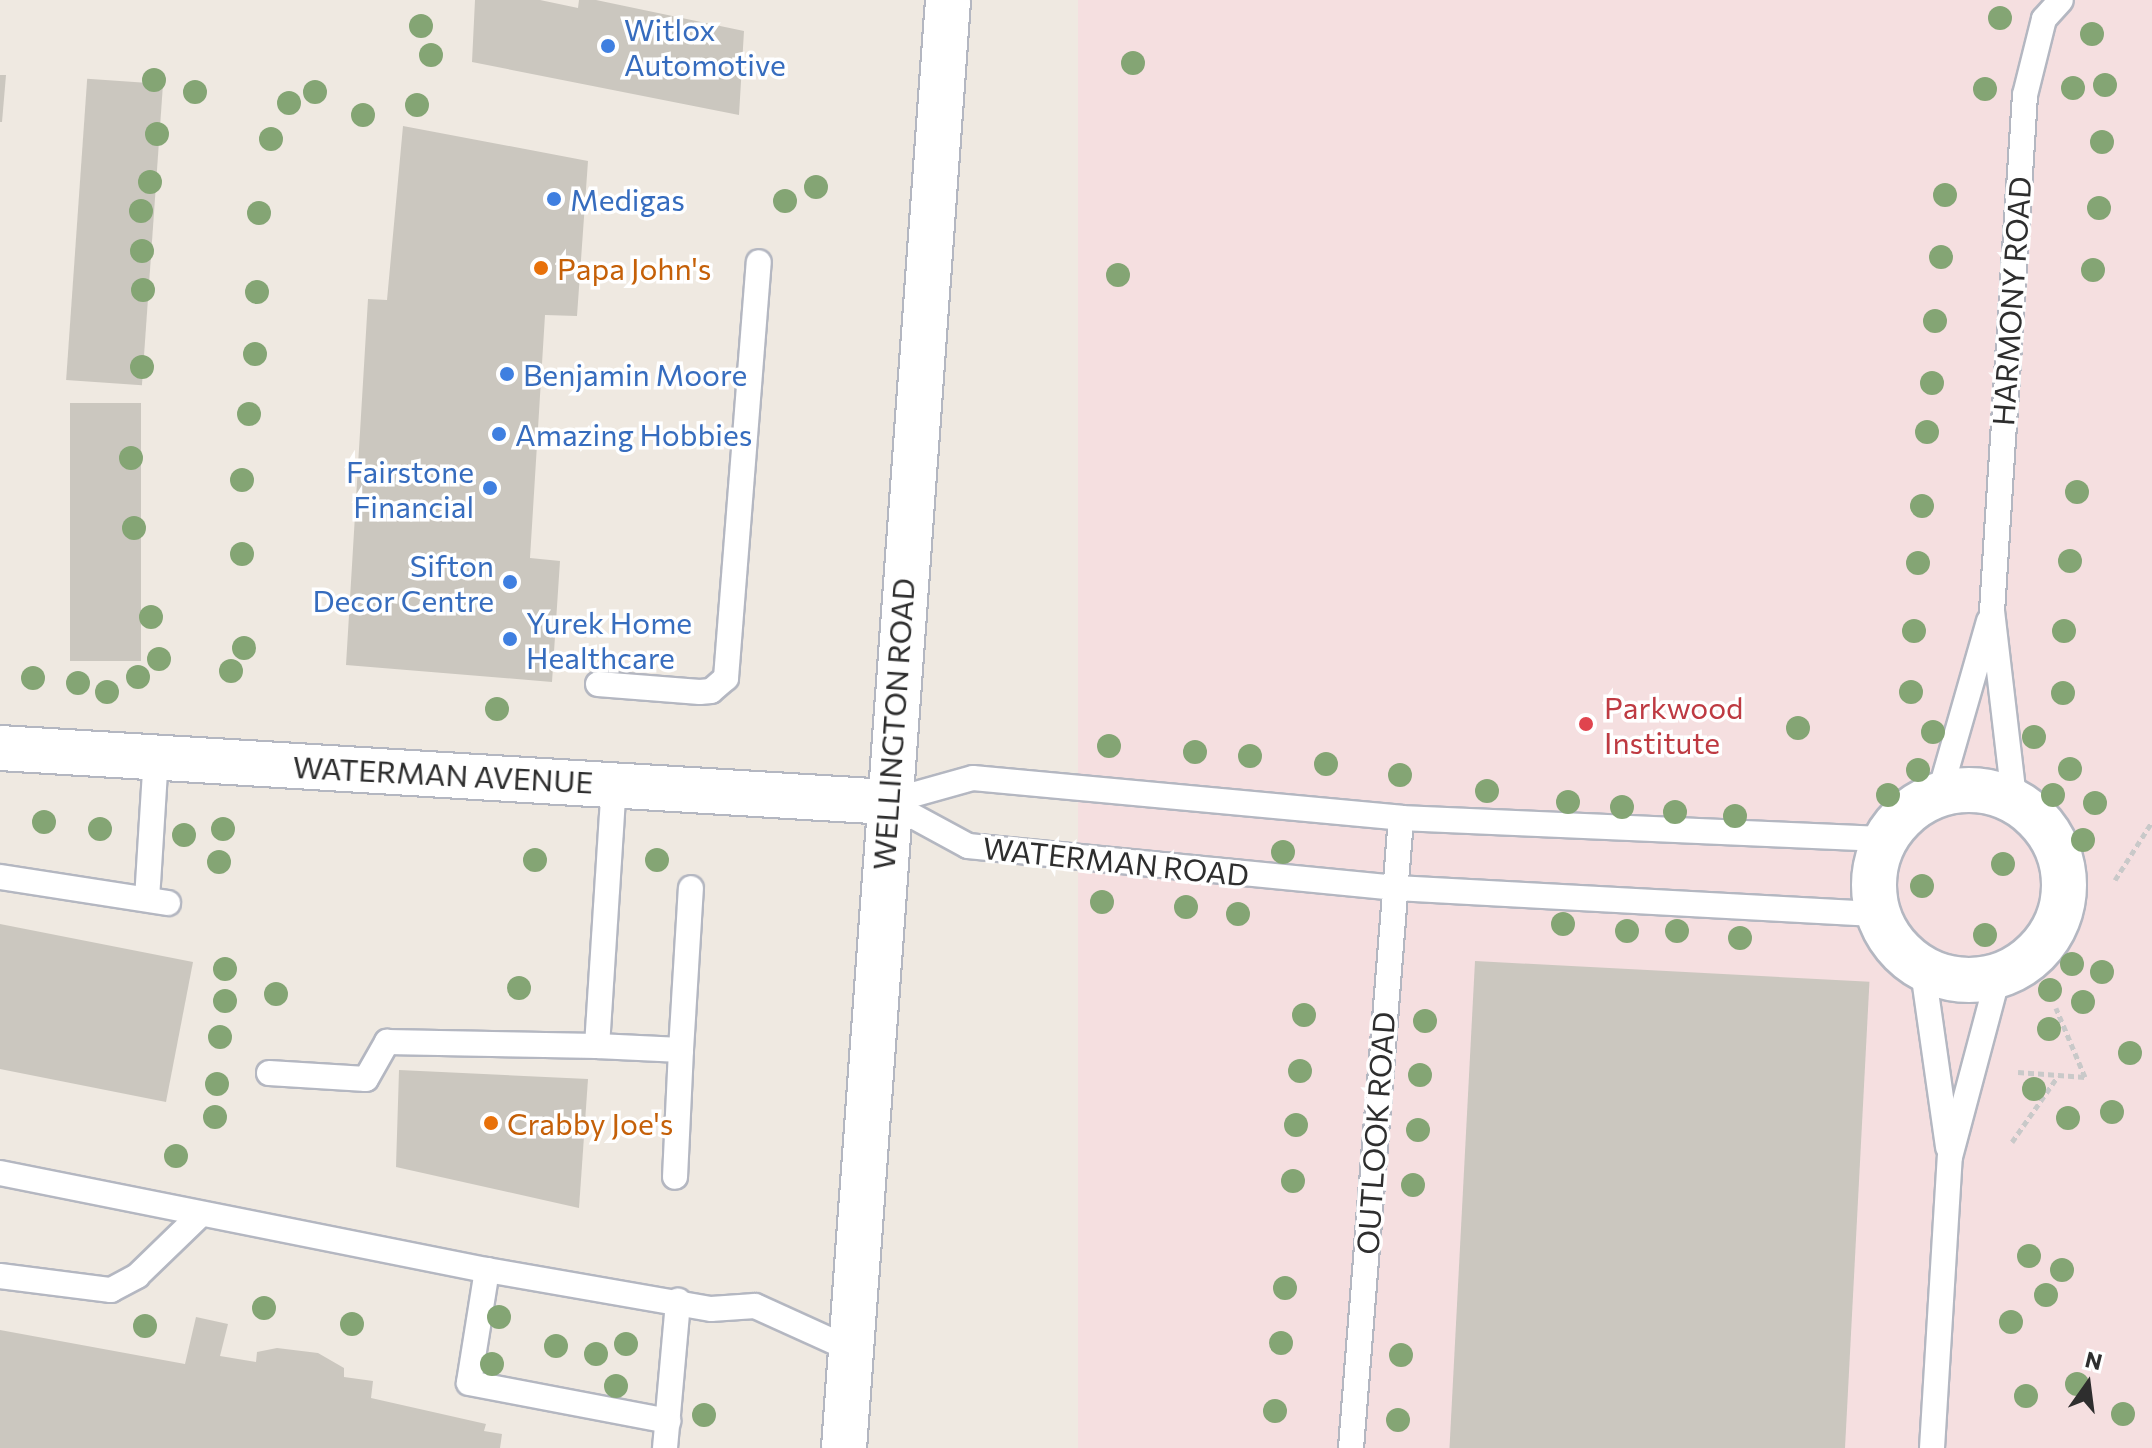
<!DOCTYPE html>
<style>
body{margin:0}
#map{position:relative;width:2152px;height:1448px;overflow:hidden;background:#efe9e1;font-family:Commissioner,sans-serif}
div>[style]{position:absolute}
.medical>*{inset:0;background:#f5dfe0;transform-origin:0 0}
.building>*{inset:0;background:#cbc7bf;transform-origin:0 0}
.path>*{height:5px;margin-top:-2.5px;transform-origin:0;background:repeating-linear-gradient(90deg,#c9c9c9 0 6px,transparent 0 10px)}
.roads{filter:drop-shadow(2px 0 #b4b7c1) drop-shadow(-2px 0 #b4b7c1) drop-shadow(0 2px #b4b7c1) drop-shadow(0 -2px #b4b7c1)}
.lane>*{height:24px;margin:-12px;padding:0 12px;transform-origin:12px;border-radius:12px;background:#fff}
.street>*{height:44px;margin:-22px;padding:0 22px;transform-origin:22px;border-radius:22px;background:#fff}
.street>.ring{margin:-22px;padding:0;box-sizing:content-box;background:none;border:44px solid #fff;border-radius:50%}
.secondary>*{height:44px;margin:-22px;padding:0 22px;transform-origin:22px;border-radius:22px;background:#fff}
.trees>*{width:24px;height:24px;margin:-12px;border-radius:50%;background:#84a574}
.dots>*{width:22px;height:22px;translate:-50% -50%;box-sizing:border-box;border:4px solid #fff;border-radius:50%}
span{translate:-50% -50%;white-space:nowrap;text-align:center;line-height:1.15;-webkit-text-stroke:7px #fff;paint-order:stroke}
.shop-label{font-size:30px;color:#366cbe}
.left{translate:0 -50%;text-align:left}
.right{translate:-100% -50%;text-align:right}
.food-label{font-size:30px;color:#c56008}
.street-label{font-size:30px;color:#2e2e2e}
.health-label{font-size:30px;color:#be3a42}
.north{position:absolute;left:2048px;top:1344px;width:80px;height:80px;-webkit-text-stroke:6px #fff;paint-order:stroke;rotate:14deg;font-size:22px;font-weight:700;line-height:32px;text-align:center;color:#2e2e2e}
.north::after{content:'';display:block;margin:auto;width:28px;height:36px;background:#2e2e2e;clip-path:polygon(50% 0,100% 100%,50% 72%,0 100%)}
</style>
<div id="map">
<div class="medical">
<i style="left:1078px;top:0;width:1074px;height:1453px"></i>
</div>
<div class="building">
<i style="clip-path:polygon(475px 0,540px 0,578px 8px,579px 0,596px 0,744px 31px,739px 115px,472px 62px)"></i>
<i style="clip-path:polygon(0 75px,6px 75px,2px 122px,0 122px)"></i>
<i style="left:163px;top:84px;width:302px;height:76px;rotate:94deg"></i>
<i style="clip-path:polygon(403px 126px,588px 161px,577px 316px,545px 315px,530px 558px,560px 561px,552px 682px,346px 665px,368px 299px,387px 300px)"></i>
<i style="left:70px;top:403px;width:71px;height:258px"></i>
<i style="clip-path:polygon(0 924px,193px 962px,166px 1102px,0 1069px)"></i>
<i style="left:1475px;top:961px;width:395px;height:488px;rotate:3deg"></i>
<i style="clip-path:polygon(399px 1070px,588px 1079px,579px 1208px,396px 1167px)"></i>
<i style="clip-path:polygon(196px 1317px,228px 1324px,220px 1356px,256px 1362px,257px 1352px,277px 1348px,318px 1353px,344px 1368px,344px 1377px,373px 1381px,371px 1398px,486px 1424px,484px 1431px,502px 1434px,500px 1448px,0 1448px,0 1330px,185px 1364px)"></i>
</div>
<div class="path">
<i style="left:2115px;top:880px;width:69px;rotate:-57.5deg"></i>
<i style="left:2018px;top:1072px;width:67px;rotate:4.3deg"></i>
<i style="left:2085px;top:1077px;width:75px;rotate:-112.8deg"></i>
<i style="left:2012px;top:1142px;width:80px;rotate:-55.1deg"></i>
</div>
<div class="roads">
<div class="lane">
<i style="left:598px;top:684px;width:102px;rotate:4.5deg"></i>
<i style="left:700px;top:692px;width:11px;rotate:-5deg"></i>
<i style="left:711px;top:691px;width:20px;rotate:-41deg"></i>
<i style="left:726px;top:678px;width:417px;rotate:-85.5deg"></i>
<i style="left:1940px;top:792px;width:178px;rotate:-74deg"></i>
<i style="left:2014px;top:798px;width:188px;rotate:-96.7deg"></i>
<i style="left:1992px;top:611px;width:517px;rotate:-86.34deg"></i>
<i style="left:2025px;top:95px;width:78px;rotate:-76deg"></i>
<i style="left:2044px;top:19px;width:25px;rotate:-48deg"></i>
<i style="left:887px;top:802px;width:92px;rotate:28.5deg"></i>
<i style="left:968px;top:846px;width:428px;rotate:5.6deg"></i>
<i style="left:1394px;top:888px;width:483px;rotate:3.1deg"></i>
<i style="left:887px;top:802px;width:89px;rotate:-15.6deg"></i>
<i style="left:973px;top:778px;width:430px;rotate:5.3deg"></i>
<i style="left:1401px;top:818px;width:481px;rotate:2.5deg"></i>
<i style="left:0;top:877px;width:170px;rotate:8.8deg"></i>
<i style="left:147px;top:899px;width:142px;rotate:-86.4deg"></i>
<i style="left:1923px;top:971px;width:178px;rotate:81.9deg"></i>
<i style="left:597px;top:1046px;width:84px;rotate:2.7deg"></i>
<i style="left:681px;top:1050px;width:127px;rotate:92.7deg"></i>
<i style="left:681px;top:1050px;width:162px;rotate:-86.5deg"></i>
<i style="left:269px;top:1073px;width:97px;rotate:3.5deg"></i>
<i style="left:366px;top:1079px;width:43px;rotate:-60.4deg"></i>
<i style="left:387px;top:1042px;width:210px;rotate:1.1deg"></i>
<i style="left:597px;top:1046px;width:263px;rotate:-86.3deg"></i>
<i style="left:0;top:1173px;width:497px;rotate:11.3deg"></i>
<i style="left:487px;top:1270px;width:227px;rotate:9.9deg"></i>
<i style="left:711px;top:1309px;width:44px;rotate:-3.9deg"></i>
<i style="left:755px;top:1306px;width:104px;rotate:24.4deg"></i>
<i style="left:487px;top:1270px;width:114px;rotate:99.1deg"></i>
<i style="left:469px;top:1383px;width:203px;rotate:10.8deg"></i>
<i style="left:0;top:1276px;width:112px;rotate:7.2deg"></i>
<i style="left:111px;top:1290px;width:30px;rotate:-28deg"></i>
<i style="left:137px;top:1276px;width:88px;rotate:-44.1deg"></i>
<i style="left:665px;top:1448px;width:148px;rotate:-84.9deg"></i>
<i style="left:1351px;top:1448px;width:632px;rotate:-85.46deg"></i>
<i style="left:1932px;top:1448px;width:292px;rotate:-86.5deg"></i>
<i style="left:1950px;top:1157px;width:186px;rotate:-75.1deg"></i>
</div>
<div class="street">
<i style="left:0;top:748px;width:889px;rotate:3.48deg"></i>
<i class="ring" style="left:1874px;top:790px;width:146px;height:146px"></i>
</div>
<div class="secondary">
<i style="left:844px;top:1448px;width:1452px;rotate:-85.89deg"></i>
</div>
</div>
<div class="trees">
<i style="left:2000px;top:18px"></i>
<i style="left:421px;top:26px"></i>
<i style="left:2092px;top:34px"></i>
<i style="left:431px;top:55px"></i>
<i style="left:1133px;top:63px"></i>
<i style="left:154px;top:80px"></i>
<i style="left:2105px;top:85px"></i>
<i style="left:2073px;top:88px"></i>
<i style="left:1985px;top:89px"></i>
<i style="left:195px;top:92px"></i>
<i style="left:315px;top:92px"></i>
<i style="left:289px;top:103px"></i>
<i style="left:417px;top:105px"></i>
<i style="left:363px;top:115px"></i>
<i style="left:157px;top:134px"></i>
<i style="left:271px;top:139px"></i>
<i style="left:2102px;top:142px"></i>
<i style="left:150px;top:182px"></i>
<i style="left:816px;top:187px"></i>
<i style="left:1945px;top:195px"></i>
<i style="left:785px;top:201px"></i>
<i style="left:2099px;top:208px"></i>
<i style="left:141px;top:211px"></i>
<i style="left:259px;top:213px"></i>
<i style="left:142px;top:251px"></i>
<i style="left:1941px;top:257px"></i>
<i style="left:2093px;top:270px"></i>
<i style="left:1118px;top:275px"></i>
<i style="left:143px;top:290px"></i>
<i style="left:257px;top:292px"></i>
<i style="left:1935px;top:321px"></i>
<i style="left:255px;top:354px"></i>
<i style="left:142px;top:367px"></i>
<i style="left:1932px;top:383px"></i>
<i style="left:249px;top:414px"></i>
<i style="left:1927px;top:432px"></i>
<i style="left:131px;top:458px"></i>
<i style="left:242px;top:480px"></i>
<i style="left:2077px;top:492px"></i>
<i style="left:1922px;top:506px"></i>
<i style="left:134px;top:528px"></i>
<i style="left:242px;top:554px"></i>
<i style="left:2070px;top:561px"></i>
<i style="left:1918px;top:563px"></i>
<i style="left:151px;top:617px"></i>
<i style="left:1914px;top:631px"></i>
<i style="left:2064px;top:631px"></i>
<i style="left:244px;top:648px"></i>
<i style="left:159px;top:659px"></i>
<i style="left:231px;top:671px"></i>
<i style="left:138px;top:677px"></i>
<i style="left:33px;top:678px"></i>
<i style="left:78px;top:683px"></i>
<i style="left:107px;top:692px"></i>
<i style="left:1911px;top:692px"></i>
<i style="left:2063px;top:693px"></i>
<i style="left:497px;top:709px"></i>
<i style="left:1798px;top:728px"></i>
<i style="left:1933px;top:732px"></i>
<i style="left:2034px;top:737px"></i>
<i style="left:1109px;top:746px"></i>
<i style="left:1195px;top:752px"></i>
<i style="left:1250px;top:756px"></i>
<i style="left:1326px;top:764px"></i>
<i style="left:2070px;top:769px"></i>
<i style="left:1918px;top:770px"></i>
<i style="left:1400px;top:775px"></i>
<i style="left:1487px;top:791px"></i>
<i style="left:1888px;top:795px"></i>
<i style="left:2053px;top:795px"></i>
<i style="left:1568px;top:802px"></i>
<i style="left:2095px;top:803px"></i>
<i style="left:1622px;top:807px"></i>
<i style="left:1675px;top:812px"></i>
<i style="left:1735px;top:816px"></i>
<i style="left:44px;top:822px"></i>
<i style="left:100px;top:829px"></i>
<i style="left:223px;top:829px"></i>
<i style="left:184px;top:835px"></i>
<i style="left:2083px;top:840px"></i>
<i style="left:1283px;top:852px"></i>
<i style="left:535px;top:860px"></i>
<i style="left:657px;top:860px"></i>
<i style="left:219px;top:862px"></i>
<i style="left:2003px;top:864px"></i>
<i style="left:1922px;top:886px"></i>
<i style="left:1102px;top:902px"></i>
<i style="left:1186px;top:907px"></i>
<i style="left:1238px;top:914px"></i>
<i style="left:1563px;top:924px"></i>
<i style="left:1627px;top:931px"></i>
<i style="left:1677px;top:931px"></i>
<i style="left:1985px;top:935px"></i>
<i style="left:1740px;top:938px"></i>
<i style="left:2072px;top:964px"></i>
<i style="left:225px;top:969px"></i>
<i style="left:2102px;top:972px"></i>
<i style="left:519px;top:988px"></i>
<i style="left:2050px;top:990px"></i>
<i style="left:276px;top:994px"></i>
<i style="left:225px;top:1001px"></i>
<i style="left:2083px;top:1002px"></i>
<i style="left:1304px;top:1015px"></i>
<i style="left:1425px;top:1021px"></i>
<i style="left:2049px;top:1029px"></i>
<i style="left:220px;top:1037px"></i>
<i style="left:2130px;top:1053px"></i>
<i style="left:1300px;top:1071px"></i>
<i style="left:1420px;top:1075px"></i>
<i style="left:217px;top:1084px"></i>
<i style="left:2034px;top:1089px"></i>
<i style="left:2112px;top:1112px"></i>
<i style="left:215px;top:1117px"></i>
<i style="left:2068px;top:1118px"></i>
<i style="left:1296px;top:1125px"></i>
<i style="left:1418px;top:1130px"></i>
<i style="left:176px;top:1156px"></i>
<i style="left:1293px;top:1181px"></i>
<i style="left:1413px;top:1185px"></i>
<i style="left:2029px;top:1256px"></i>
<i style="left:2062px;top:1270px"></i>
<i style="left:1285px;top:1288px"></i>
<i style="left:2046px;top:1295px"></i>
<i style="left:264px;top:1308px"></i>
<i style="left:499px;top:1317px"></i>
<i style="left:2011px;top:1322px"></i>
<i style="left:352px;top:1324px"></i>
<i style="left:145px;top:1326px"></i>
<i style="left:1281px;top:1343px"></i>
<i style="left:626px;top:1344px"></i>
<i style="left:556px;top:1346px"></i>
<i style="left:596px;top:1354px"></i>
<i style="left:1401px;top:1355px"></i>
<i style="left:492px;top:1364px"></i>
<i style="left:2077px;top:1384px"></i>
<i style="left:616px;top:1386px"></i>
<i style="left:2026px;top:1396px"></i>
<i style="left:1275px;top:1411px"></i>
<i style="left:2123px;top:1414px"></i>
<i style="left:704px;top:1415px"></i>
<i style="left:1398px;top:1420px"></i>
</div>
<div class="dots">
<i style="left:608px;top:46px;background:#3f7fe0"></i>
<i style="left:554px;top:199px;background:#3f7fe0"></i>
<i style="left:541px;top:268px;background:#e8710a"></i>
<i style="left:507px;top:374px;background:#3f7fe0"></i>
<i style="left:499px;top:434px;background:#3f7fe0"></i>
<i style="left:490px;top:488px;background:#3f7fe0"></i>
<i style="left:510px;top:582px;background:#3f7fe0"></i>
<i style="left:510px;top:639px;background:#3f7fe0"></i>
<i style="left:1586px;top:724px;background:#e0444e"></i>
<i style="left:491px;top:1123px;background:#e8710a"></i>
</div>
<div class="shop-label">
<span class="left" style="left:624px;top:46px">Witlox<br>Automotive</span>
<span class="left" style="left:570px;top:199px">Medigas</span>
<span class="left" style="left:523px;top:374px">Benjamin Moore</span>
<span class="left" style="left:515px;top:434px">Amazing Hobbies</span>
<span class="right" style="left:474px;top:488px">Fairstone<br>Financial</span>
<span class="right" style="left:494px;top:582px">Sifton<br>Decor Centre</span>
<span class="left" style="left:526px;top:639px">Yurek Home<br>Healthcare</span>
</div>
<div class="food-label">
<span class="left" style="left:557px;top:268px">Papa John's</span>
<span class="left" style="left:507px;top:1123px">Crabby Joe's</span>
</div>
<div class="street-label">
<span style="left:2011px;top:301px;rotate:-86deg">HARMONY ROAD</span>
<span style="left:893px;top:724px;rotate:-86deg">WELLINGTON ROAD</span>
<span style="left:443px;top:774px;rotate:3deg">WATERMAN AVENUE</span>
<span style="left:1116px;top:861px;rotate:6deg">WATERMAN ROAD</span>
<span style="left:1375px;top:1133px;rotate:-86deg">OUTLOOK ROAD</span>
</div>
<div class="health-label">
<span class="left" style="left:1604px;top:724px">Parkwood<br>Institute</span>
</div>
<div class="north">N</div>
</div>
